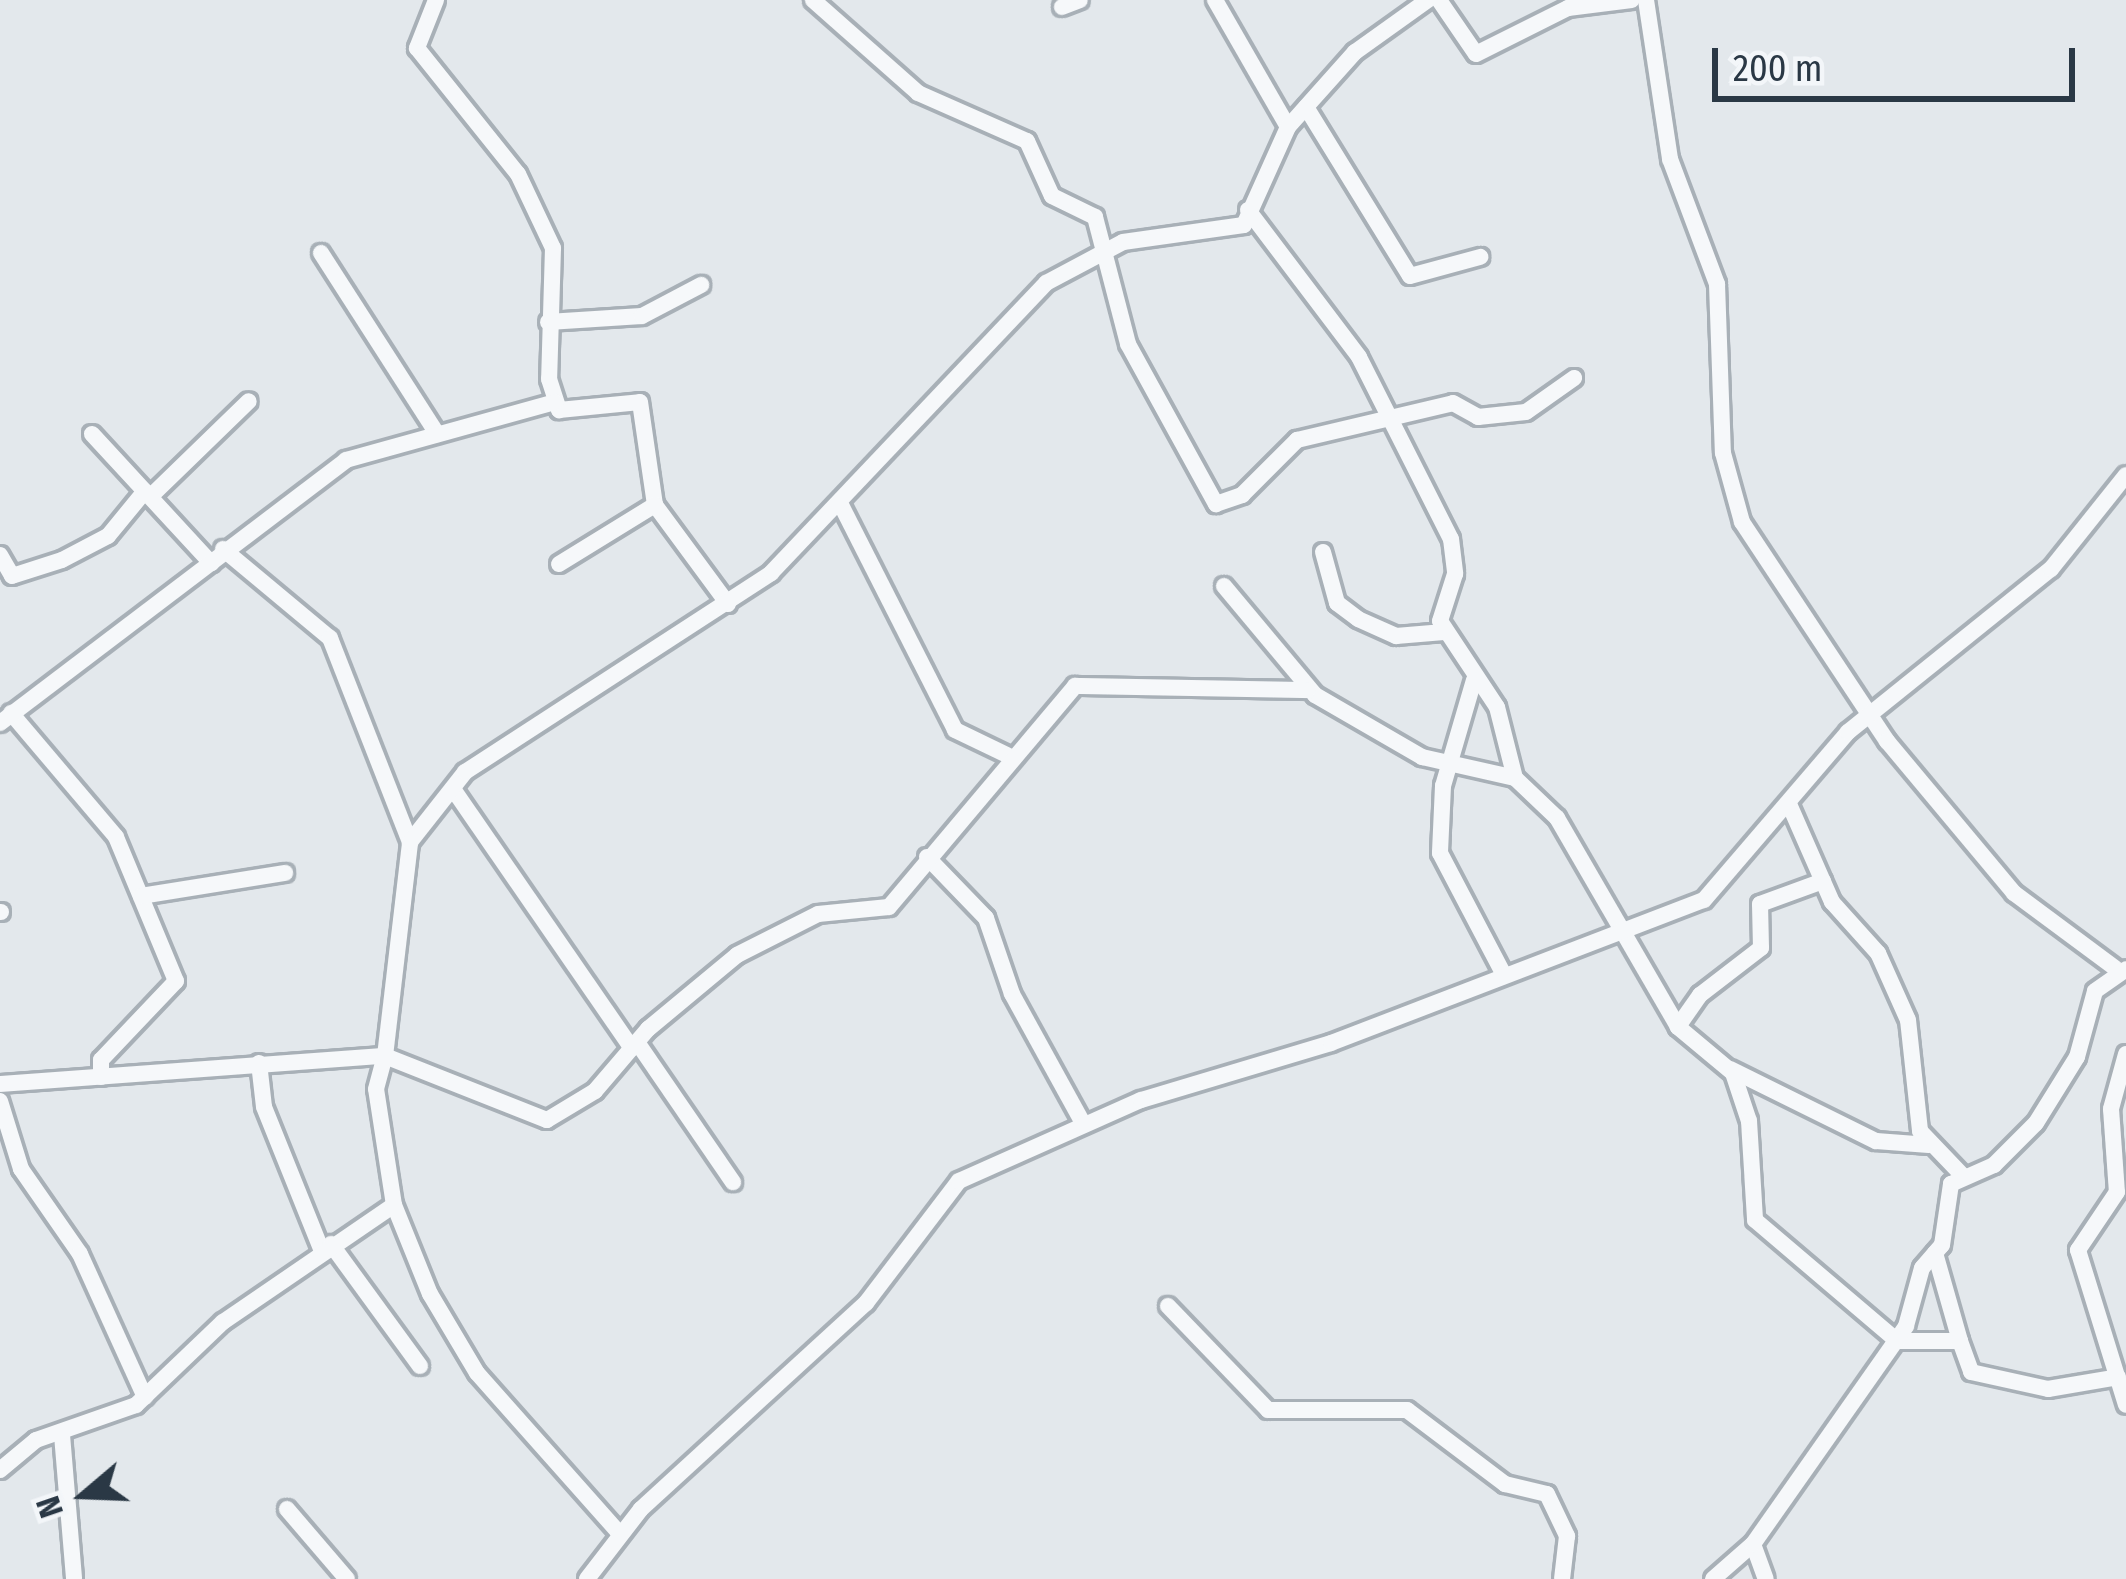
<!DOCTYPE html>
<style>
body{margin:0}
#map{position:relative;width:2126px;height:1579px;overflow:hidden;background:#e3e8ec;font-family:"Fira Sans Condensed",sans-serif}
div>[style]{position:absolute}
.roads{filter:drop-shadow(3px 0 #a8b0b7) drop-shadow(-3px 0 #a8b0b7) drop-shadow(0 3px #a8b0b7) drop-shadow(0 -3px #a8b0b7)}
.minor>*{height:16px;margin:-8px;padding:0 8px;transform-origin:8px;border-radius:8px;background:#f6f8fa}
span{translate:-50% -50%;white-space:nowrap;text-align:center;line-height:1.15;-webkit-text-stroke:9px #f3f6f9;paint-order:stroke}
.north{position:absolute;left:24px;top:1435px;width:120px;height:120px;-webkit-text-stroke:9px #f3f6f9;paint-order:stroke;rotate:251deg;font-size:33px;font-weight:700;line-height:48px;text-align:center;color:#2a3845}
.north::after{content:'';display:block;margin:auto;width:42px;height:54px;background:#2a3845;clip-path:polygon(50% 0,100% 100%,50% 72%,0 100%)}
.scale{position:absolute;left:1712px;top:48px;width:363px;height:54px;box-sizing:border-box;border:6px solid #2a3845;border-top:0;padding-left:15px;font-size:36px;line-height:42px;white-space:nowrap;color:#2a3845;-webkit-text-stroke:9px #f3f6f9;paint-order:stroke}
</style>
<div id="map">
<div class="roads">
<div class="minor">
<i style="left:436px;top:0;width:52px;rotate:111.6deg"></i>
<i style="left:417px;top:48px;width:161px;rotate:51.3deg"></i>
<i style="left:518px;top:174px;width:82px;rotate:64.7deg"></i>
<i style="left:553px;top:248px;width:131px;rotate:91.7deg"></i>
<i style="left:549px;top:379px;width:33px;rotate:72deg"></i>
<i style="left:559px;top:410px;width:81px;rotate:-5.6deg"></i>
<i style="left:640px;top:402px;width:104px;rotate:81.7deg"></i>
<i style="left:655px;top:505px;width:123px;rotate:53.6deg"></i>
<i style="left:813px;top:0;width:140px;rotate:41.5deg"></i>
<i style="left:918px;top:93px;width:119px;rotate:23.8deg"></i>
<i style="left:1027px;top:141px;width:60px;rotate:65.6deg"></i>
<i style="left:1052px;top:196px;width:48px;rotate:26deg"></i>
<i style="left:1095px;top:217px;width:131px;rotate:75.4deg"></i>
<i style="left:1128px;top:344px;width:183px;rotate:61.2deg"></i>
<i style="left:1216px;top:504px;width:28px;rotate:-19deg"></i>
<i style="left:1242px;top:495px;width:78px;rotate:-45deg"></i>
<i style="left:1297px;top:440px;width:160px;rotate:-13.3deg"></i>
<i style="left:1453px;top:403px;width:29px;rotate:29deg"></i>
<i style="left:1478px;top:417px;width:48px;rotate:-5.9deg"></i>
<i style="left:1526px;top:412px;width:59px;rotate:-35.3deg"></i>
<i style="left:1215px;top:0;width:146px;rotate:60.1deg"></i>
<i style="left:1439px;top:0;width:65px;rotate:55.6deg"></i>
<i style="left:1476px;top:54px;width:103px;rotate:-26.6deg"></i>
<i style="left:1568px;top:8px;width:64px;rotate:-7.2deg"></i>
<i style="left:1646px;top:0;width:161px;rotate:81.4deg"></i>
<i style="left:1670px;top:159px;width:134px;rotate:69.4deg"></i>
<i style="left:1717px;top:284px;width:169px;rotate:88deg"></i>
<i style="left:1723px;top:453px;width:72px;rotate:74.6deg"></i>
<i style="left:1742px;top:522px;width:263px;rotate:56.5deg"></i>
<i style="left:1887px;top:741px;width:198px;rotate:50.1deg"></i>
<i style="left:2014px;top:893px;width:126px;rotate:36.6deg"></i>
<i style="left:1062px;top:7px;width:19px;rotate:-21deg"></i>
<i style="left:1306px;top:107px;width:198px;rotate:58.4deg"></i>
<i style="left:1410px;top:276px;width:73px;rotate:-15.2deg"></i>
<i style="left:1248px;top:210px;width:184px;rotate:52.9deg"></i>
<i style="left:1359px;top:357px;width:204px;rotate:63.2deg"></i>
<i style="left:1451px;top:539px;width:35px;rotate:83deg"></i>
<i style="left:1455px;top:574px;width:49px;rotate:107.7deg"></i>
<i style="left:1440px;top:621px;width:103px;rotate:56.5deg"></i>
<i style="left:1497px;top:707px;width:73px;rotate:75.8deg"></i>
<i style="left:321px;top:253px;width:215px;rotate:57.3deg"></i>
<i style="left:548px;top:322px;width:94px;rotate:-3.7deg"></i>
<i style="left:642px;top:316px;width:67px;rotate:-27.7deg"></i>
<i style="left:92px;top:434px;width:176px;rotate:47.3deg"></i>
<i style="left:151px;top:496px;width:136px;rotate:-44.1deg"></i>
<i style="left:840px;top:503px;width:254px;rotate:63.1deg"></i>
<i style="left:955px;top:730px;width:58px;rotate:25.7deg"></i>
<i style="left:223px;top:549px;width:139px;rotate:39.8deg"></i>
<i style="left:330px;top:638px;width:219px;rotate:68.6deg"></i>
<i style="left:1323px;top:552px;width:53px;rotate:74.6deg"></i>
<i style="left:1337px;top:603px;width:26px;rotate:37deg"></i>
<i style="left:1358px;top:619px;width:42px;rotate:24.1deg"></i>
<i style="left:1396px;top:636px;width:48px;rotate:-4.8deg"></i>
<i style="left:0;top:555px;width:24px;rotate:60deg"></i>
<i style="left:12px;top:576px;width:52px;rotate:-17.7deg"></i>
<i style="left:62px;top:560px;width:52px;rotate:-27.6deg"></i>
<i style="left:108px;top:536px;width:58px;rotate:-50.6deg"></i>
<i style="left:559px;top:564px;width:113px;rotate:-31.6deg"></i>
<i style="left:1224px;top:586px;width:142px;rotate:50.1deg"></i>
<i style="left:1315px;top:695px;width:124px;rotate:30.1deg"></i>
<i style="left:1422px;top:757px;width:95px;rotate:12.7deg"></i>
<i style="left:1515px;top:778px;width:58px;rotate:43.6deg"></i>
<i style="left:1557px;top:818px;width:241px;rotate:59.9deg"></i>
<i style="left:1474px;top:680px;width:110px;rotate:106.3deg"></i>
<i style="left:1443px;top:786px;width:67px;rotate:92.6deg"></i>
<i style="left:1440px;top:853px;width:138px;rotate:62.3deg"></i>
<i style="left:11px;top:713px;width:162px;rotate:49.7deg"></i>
<i style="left:116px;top:837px;width:156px;rotate:67.4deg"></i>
<i style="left:176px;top:981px;width:109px;rotate:133.5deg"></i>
<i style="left:101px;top:1060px;width:17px;rotate:90deg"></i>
<i style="left:0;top:723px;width:435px;rotate:-37.2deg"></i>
<i style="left:346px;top:460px;width:217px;rotate:-15.5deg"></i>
<i style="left:453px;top:789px;width:315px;rotate:55.4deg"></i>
<i style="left:1789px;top:804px;width:107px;rotate:66.3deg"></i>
<i style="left:1832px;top:902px;width:69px;rotate:48deg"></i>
<i style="left:1878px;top:953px;width:73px;rotate:65.9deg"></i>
<i style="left:1908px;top:1020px;width:112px;rotate:83.8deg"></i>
<i style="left:1920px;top:1131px;width:64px;rotate:46.3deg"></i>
<i style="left:927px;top:857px;width:85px;rotate:46deg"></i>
<i style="left:986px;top:918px;width:80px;rotate:71.1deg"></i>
<i style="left:1012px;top:994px;width:149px;rotate:61.2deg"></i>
<i style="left:1823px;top:881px;width:67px;rotate:159.9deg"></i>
<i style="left:1760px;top:904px;width:44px;rotate:88.7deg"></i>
<i style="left:1761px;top:948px;width:77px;rotate:142.4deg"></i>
<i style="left:1700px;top:995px;width:39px;rotate:125deg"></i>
<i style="left:1678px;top:1027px;width:72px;rotate:39.9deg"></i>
<i style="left:1733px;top:1073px;width:51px;rotate:71.6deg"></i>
<i style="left:1749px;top:1121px;width:99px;rotate:86.5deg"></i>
<i style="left:1755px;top:1220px;width:187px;rotate:40.4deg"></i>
<i style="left:1897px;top:1341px;width:63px"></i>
<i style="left:1960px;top:1341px;width:33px;rotate:70deg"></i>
<i style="left:1971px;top:1372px;width:79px;rotate:12.4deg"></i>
<i style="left:2048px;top:1389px;width:71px;rotate:-9.7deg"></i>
<i style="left:141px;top:896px;width:146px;rotate:-9.1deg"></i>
<i style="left:0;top:912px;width:1px"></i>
<i style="left:637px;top:1042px;width:170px;rotate:55.6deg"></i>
<i style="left:2126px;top:1054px;width:57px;rotate:105.3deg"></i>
<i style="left:2111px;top:1109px;width:83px;rotate:85.9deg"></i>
<i style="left:2117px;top:1192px;width:70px;rotate:123.9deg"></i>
<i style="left:2078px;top:1250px;width:162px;rotate:72.8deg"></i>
<i style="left:259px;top:1063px;width:44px;rotate:83.5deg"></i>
<i style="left:264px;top:1107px;width:155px;rotate:68.1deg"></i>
<i style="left:1730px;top:1069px;width:163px;rotate:26.3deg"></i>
<i style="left:1876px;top:1141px;width:53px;rotate:4.3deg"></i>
<i style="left:0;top:1084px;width:386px;rotate:-4.2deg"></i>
<i style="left:385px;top:1056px;width:215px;rotate:-83.3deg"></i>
<i style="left:410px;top:842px;width:89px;rotate:-51.8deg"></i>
<i style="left:465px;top:772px;width:365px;rotate:-33deg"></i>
<i style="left:771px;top:573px;width:400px;rotate:-46.5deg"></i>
<i style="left:1046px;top:283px;width:87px;rotate:-28deg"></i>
<i style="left:1123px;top:242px;width:122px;rotate:-8deg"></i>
<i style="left:1244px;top:225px;width:107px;rotate:-65.8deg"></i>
<i style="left:1288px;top:127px;width:101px;rotate:-48.2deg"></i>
<i style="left:1355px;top:52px;width:90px;rotate:-35.5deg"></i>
<i style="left:0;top:1101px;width:71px;rotate:72.8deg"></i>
<i style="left:21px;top:1169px;width:103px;rotate:55.2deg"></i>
<i style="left:80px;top:1254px;width:157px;rotate:65.6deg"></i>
<i style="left:331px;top:1244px;width:151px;rotate:53.9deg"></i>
<i style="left:1935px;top:1253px;width:91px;rotate:74.1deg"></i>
<i style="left:1168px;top:1306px;width:144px;rotate:46.1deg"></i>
<i style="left:1268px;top:1410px;width:139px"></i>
<i style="left:1407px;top:1410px;width:123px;rotate:37.1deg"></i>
<i style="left:1505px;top:1484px;width:43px;rotate:13.4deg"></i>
<i style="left:1547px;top:1494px;width:47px;rotate:64.5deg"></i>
<i style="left:1567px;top:1536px;width:43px;rotate:96.6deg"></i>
<i style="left:62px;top:1435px;width:144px;rotate:85.2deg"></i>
<i style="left:0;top:1470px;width:47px;rotate:-39.8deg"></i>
<i style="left:36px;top:1440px;width:106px;rotate:-19.3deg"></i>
<i style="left:136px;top:1405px;width:120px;rotate:-43.7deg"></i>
<i style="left:223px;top:1322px;width:207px;rotate:-34.4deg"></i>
<i style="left:287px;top:1509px;width:92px;rotate:49.4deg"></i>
<i style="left:620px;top:1534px;width:215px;rotate:-131.6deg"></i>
<i style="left:477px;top:1373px;width:92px;rotate:-120.7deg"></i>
<i style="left:430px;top:1294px;width:96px;rotate:-112deg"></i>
<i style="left:394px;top:1205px;width:117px;rotate:-98.8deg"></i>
<i style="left:376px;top:1089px;width:34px;rotate:-75deg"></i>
<i style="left:385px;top:1056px;width:174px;rotate:21.6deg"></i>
<i style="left:547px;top:1120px;width:56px;rotate:-31.1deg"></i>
<i style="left:595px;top:1091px;width:82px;rotate:-49.5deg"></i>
<i style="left:648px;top:1029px;width:116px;rotate:-39.7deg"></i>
<i style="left:737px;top:955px;width:91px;rotate:-26.8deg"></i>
<i style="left:818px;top:914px;width:71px;rotate:-5.6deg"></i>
<i style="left:889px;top:907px;width:289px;rotate:-49.9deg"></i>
<i style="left:1075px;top:686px;width:233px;rotate:1deg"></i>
<i style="left:1753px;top:1544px;width:37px;rotate:70deg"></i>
<i style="left:587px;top:1579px;width:88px;rotate:-52.4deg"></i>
<i style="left:641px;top:1509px;width:305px;rotate:-42.5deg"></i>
<i style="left:866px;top:1303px;width:153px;rotate:-52.7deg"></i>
<i style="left:959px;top:1181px;width:199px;rotate:-24deg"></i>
<i style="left:1141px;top:1100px;width:198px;rotate:-16.7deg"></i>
<i style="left:1331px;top:1043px;width:399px;rotate:-21deg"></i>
<i style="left:1704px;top:900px;width:221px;rotate:-49.4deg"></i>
<i style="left:1848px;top:732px;width:260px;rotate:-38.8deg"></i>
<i style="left:2051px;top:569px;width:120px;rotate:-51.4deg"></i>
<i style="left:1713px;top:1579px;width:53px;rotate:-41.2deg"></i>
<i style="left:1753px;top:1544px;width:266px;rotate:-54.9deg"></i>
<i style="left:1906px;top:1326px;width:60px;rotate:-74.6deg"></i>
<i style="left:1922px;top:1268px;width:30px;rotate:-49deg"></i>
<i style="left:1942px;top:1245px;width:62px;rotate:-81.6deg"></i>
<i style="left:1951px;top:1184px;width:47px;rotate:-23.8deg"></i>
<i style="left:1994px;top:1165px;width:59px;rotate:-45deg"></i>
<i style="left:2036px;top:1123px;width:78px;rotate:-58.2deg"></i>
<i style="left:2077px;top:1057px;width:68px;rotate:-74.7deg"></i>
<i style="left:2095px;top:991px;width:38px;rotate:-35deg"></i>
</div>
</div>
<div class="north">N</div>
<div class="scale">200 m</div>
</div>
